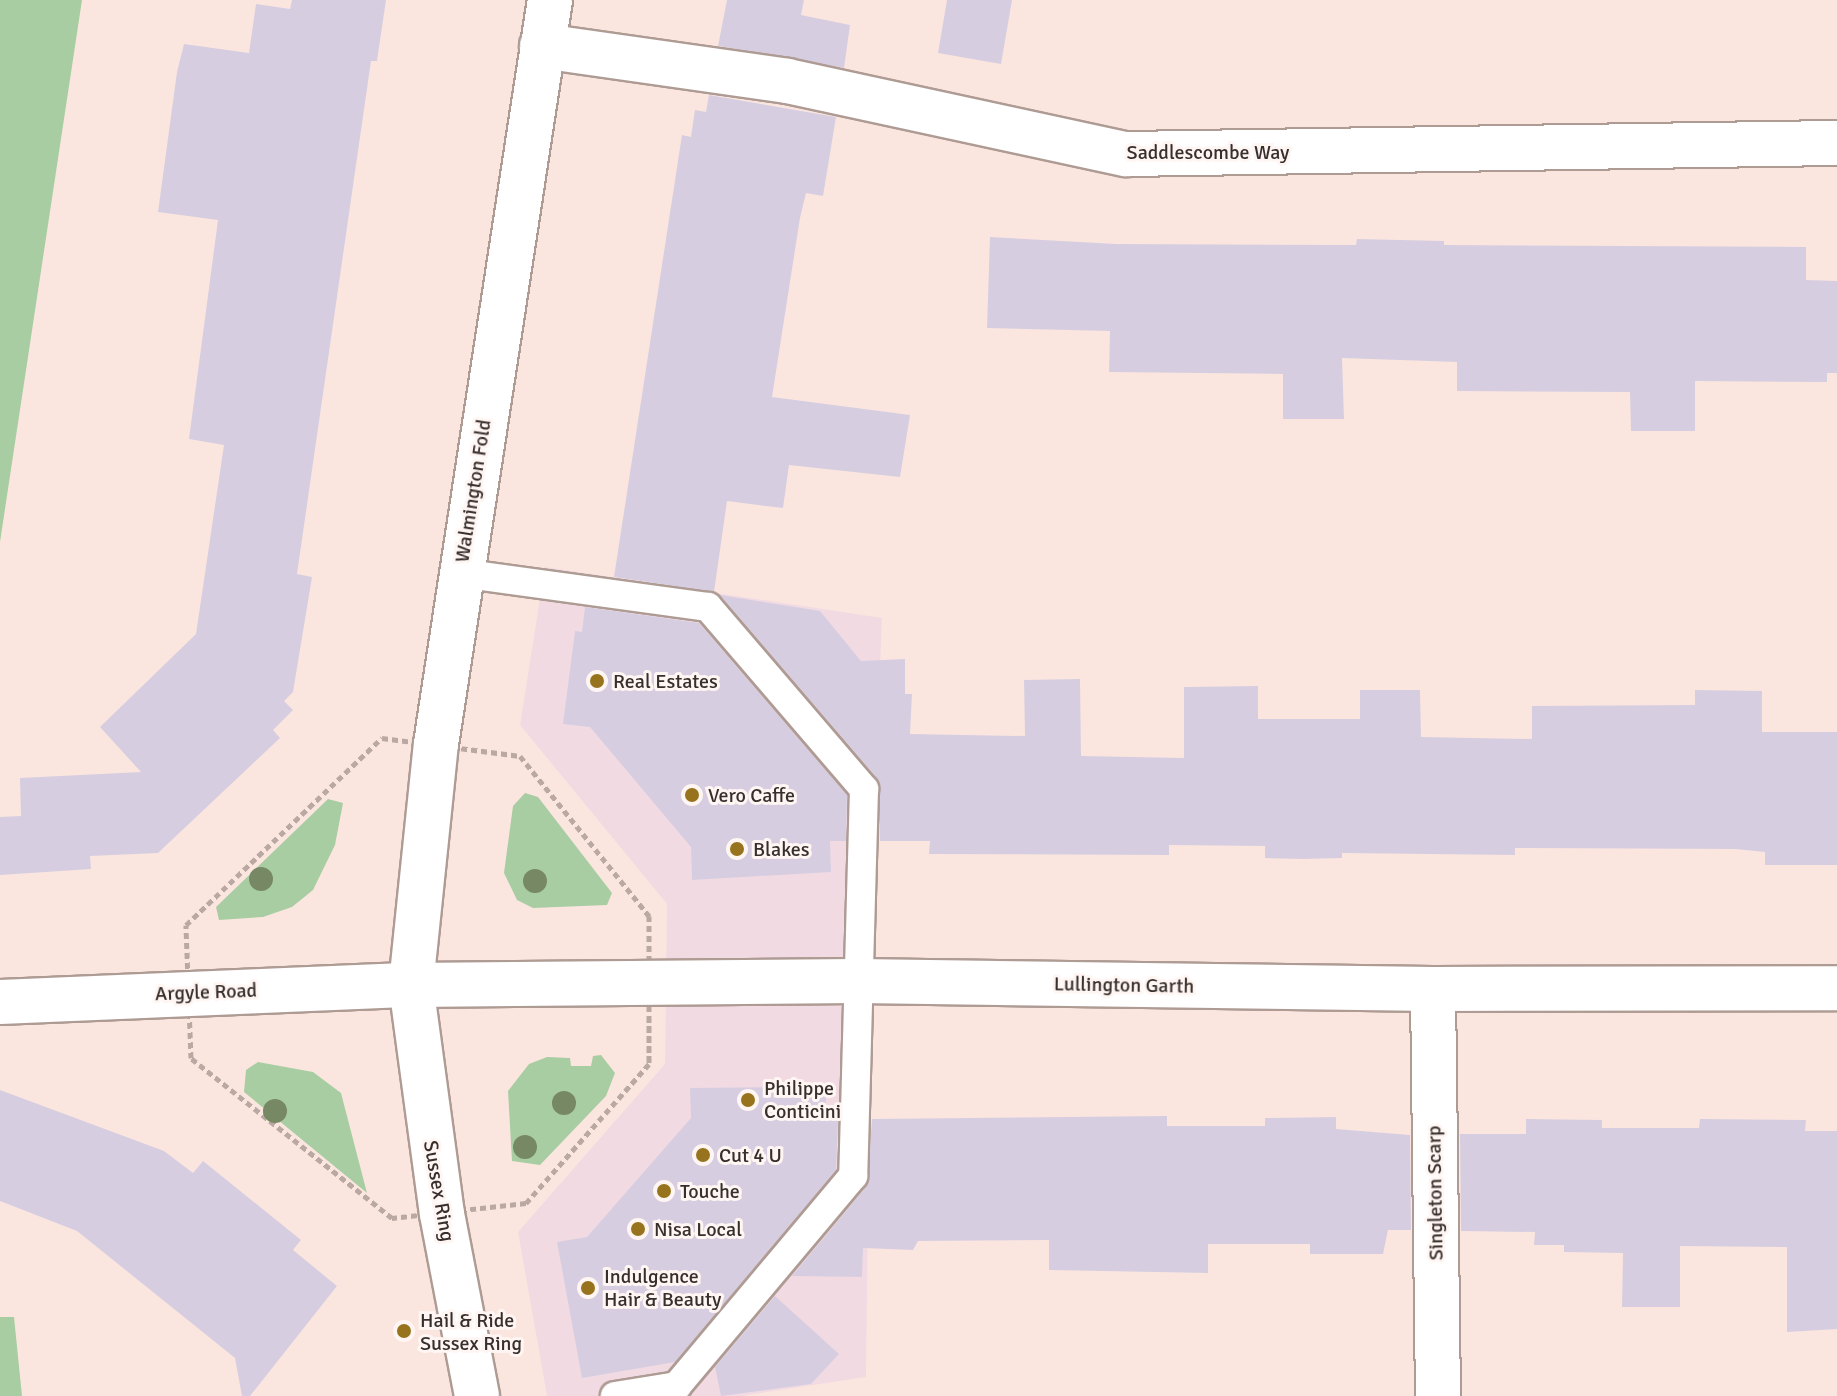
<!DOCTYPE html>
<style>
body{margin:0}
#map{position:relative;width:1837px;height:1396px;overflow:hidden;background:#fbe6df;font-family:Signika,sans-serif}
div>[style]{position:absolute}
.commercial>*{inset:0;background:#f2dae3}
.green>*{inset:0;background:#a9cda2}
.building>*{inset:0;background:#d6cee0}
.path>*{height:5px;margin-top:-2.5px;transform-origin:0;background:repeating-linear-gradient(90deg,#baa9a3 0 6px,transparent 0 10px)}
.roads{filter:drop-shadow(2px 0 #ae9b94) drop-shadow(-2px 0 #ae9b94) drop-shadow(0 2px #ae9b94) drop-shadow(0 -2px #ae9b94)}
.lane>*{height:28px;margin:-14px;padding:0 14px;transform-origin:14px;border-radius:14px;background:#fff}
.street>*{height:44px;margin:-22px;padding:0 22px;transform-origin:22px;border-radius:22px;background:#fff}
.secondary>*{height:44px;margin:-22px;padding:0 22px;transform-origin:22px;border-radius:22px;background:#fff}
.trees>*{width:24px;height:24px;margin:-12px;border-radius:50%;background:#768864}
.dots>*{width:22px;height:22px;translate:-50% -50%;box-sizing:border-box;border:4px solid #fff6f3;border-radius:50%}
span{translate:-50% -50%;white-space:nowrap;text-align:center;line-height:1.15;-webkit-text-stroke:6px #fff6f3;paint-order:stroke}
.street-label{font-size:20px;color:#372f2c}
.poi-label{font-size:20px;color:#372f2c}
.left{translate:0 -50%;text-align:left}
</style>
<div id="map">
<div class="commercial">
<i style="clip-path:polygon(545px 567px,882px 618px,872px 861px,866px 1377px,741px 1396px,547px 1396px,518px 1232px,665px 1064px,667px 904px,520px 725px)"></i>
</div>
<div class="green">
<i style="clip-path:polygon(0 0,82px 0,0 542px)"></i>
<i style="clip-path:polygon(525px 793px,538px 797px,612px 893px,607px 905px,533px 908px,517px 900px,504px 873px,513px 806px)"></i>
<i style="clip-path:polygon(328px 799px,343px 803px,335px 845px,313px 890px,292px 907px,263px 917px,219px 920px,216px 907px)"></i>
<i style="clip-path:polygon(601px 1055px,615px 1073px,606px 1096px,540px 1165px,512px 1161px,508px 1091px,529px 1064px,547px 1057px,570px 1058px,571px 1066px,591px 1066px,593px 1056px)"></i>
<i style="clip-path:polygon(258px 1062px,313px 1072px,341px 1093px,367px 1193px,244px 1092px,246px 1070px)"></i>
<i style="clip-path:polygon(0 1317px,14px 1317px,22px 1396px,0 1396px)"></i>
</div>
<div class="building">
<i style="clip-path:polygon(292px 0,386px 0,377px 61px,371px 61px,297px 574px,312px 577px,293px 692px,284px 701px,293px 710px,273px 730px,280px 738px,158px 853px,90px 856px,91px 869px,0 875px,0 817px,21px 816px,20px 778px,141px 772px,100px 727px,196px 634px,224px 445px,189px 439px,218px 220px,158px 212px,177px 72px,184px 44px,249px 53px,256px 4px,290px 9px)"></i>
<i style="clip-path:polygon(727px 0,804px 0,801px 15px,850px 25px,844px 68px,718px 46px)"></i>
<i style="clip-path:polygon(947px 0,1012px 0,1001px 64px,938px 53px)"></i>
<i style="clip-path:polygon(709px 95px,836px 117px,823px 196px,806px 193px,800px 218px,772px 397px,910px 415px,900px 477px,789px 465px,783px 508px,727px 501px,714px 592px,614px 577px,682px 135px,691px 137px,695px 110px,706px 112px)"></i>
<i style="clip-path:polygon(990px 237px,1116px 244px,1356px 245px,1357px 239px,1444px 241px,1444px 245px,1806px 247px,1806px 280px,1837px 281px,1837px 373px,1827px 373px,1827px 382px,1695px 381px,1695px 431px,1631px 431px,1630px 392px,1457px 391px,1457px 362px,1342px 358px,1344px 419px,1283px 419px,1283px 374px,1109px 372px,1110px 331px,987px 328px)"></i>
<i style="clip-path:polygon(720px 595px,820px 611px,861px 661px,905px 659px,905px 694px,912px 694px,910px 734px,1025px 736px,1024px 680px,1080px 679px,1081px 756px,1184px 758px,1184px 687px,1258px 686px,1258px 719px,1360px 719px,1360px 690px,1420px 690px,1421px 737px,1532px 739px,1532px 706px,1695px 705px,1695px 690px,1762px 691px,1762px 732px,1837px 732px,1837px 865px,1765px 865px,1765px 852px,1735px 849px,1515px 848px,1515px 855px,1342px 853px,1342px 858px,1304px 859px,1265px 858px,1265px 846px,1169px 845px,1169px 855px,929px 854px,930px 841px,880px 841px,877px 778px)"></i>
<i style="clip-path:polygon(585px 607px,699px 623px,847px 795px,846px 841px,830px 841px,831px 872px,692px 880px,691px 847px,590px 727px,563px 724px,575px 631px,582px 632px)"></i>
<i style="clip-path:polygon(786px 1087px,786px 1094px,826px 1093px,826px 1120px,838px 1120px,836px 1170px,675px 1362px,582px 1378px,557px 1242px,587px 1237px,691px 1118px,690px 1088px)"></i>
<i style="clip-path:polygon(0 1090px,164px 1151px,193px 1173px,203px 1161px,301px 1240px,293px 1250px,337px 1286px,250px 1396px,242px 1396px,235px 1358px,77px 1231px,0 1201px)"></i>
<i style="clip-path:polygon(1167px 1116px,1167px 1126px,1265px 1126px,1265px 1118px,1336px 1117px,1336px 1129px,1410px 1135px,1411px 1230px,1388px 1230px,1383px 1254px,1310px 1254px,1310px 1244px,1208px 1244px,1208px 1273px,1049px 1270px,1049px 1240px,918px 1241px,913px 1250px,863px 1248px,862px 1277px,792px 1276px,867px 1186px,872px 1119px)"></i>
<i style="clip-path:polygon(1526px 1119px,1602px 1120px,1602px 1128px,1699px 1128px,1700px 1119px,1806px 1120px,1805px 1131px,1837px 1131px,1837px 1329px,1787px 1332px,1787px 1247px,1680px 1246px,1680px 1307px,1622px 1307px,1623px 1253px,1564px 1252px,1564px 1245px,1534px 1245px,1535px 1232px,1461px 1231px,1460px 1134px,1526px 1134px)"></i>
<i style="clip-path:polygon(775px 1296px,839px 1354px,811px 1384px,721px 1396px,715px 1367px)"></i>
</div>
<div class="path">
<i style="left:382px;top:738px;width:139px;rotate:7.4deg"></i>
<i style="left:520px;top:756px;width:206px;rotate:51.1deg"></i>
<i style="left:649px;top:916px;width:148px;rotate:90deg"></i>
<i style="left:649px;top:1064px;width:186px;rotate:131.5deg"></i>
<i style="left:526px;top:1203px;width:135px;rotate:173.6deg"></i>
<i style="left:392px;top:1218px;width:257px;rotate:-141.5deg"></i>
<i style="left:191px;top:1058px;width:133px;rotate:-92.2deg"></i>
<i style="left:186px;top:925px;width:271px;rotate:-43.7deg"></i>
</div>
<div class="roads">
<div class="lane">
<i style="left:460px;top:573px;width:250px;rotate:7.8deg"></i>
<i style="left:708px;top:607px;width:240px;rotate:49.4deg"></i>
<i style="left:864px;top:789px;width:387px;rotate:91.6deg"></i>
<i style="left:853px;top:1176px;width:274px;rotate:130deg"></i>
<i style="left:677px;top:1386px;width:63px;rotate:170.8deg"></i>
</div>
<div class="street">
<i style="left:542px;top:46px;width:247px;rotate:8.1deg"></i>
<i style="left:787px;top:81px;width:347px;rotate:12.2deg"></i>
<i style="left:1126px;top:154px;width:711px;rotate:-0.89deg"></i>
<i style="left:411px;top:985px;width:242px;rotate:-84.1deg"></i>
<i style="left:436px;top:744px;width:753px;rotate:-81.29deg"></i>
<i style="left:1433px;top:989px;width:407px;rotate:89.3deg"></i>
</div>
<div class="secondary">
<i style="left:411px;top:985px;width:231px;rotate:82.3deg"></i>
<i style="left:442px;top:1214px;width:185px;rotate:79.1deg"></i>
<i style="left:0;top:1002px;width:411px;rotate:-2.4deg"></i>
<i style="left:411px;top:985px;width:447px;rotate:-0.5deg"></i>
<i style="left:858px;top:981px;width:575px;rotate:0.8deg"></i>
<i style="left:1433px;top:989px;width:404px;rotate:-0.1deg"></i>
</div>
</div>
<div class="trees">
<i style="left:261px;top:879px"></i>
<i style="left:535px;top:881px"></i>
<i style="left:564px;top:1103px"></i>
<i style="left:275px;top:1111px"></i>
<i style="left:525px;top:1147px"></i>
</div>
<div class="dots">
<i style="left:597px;top:681px;background:#96731c"></i>
<i style="left:692px;top:795px;background:#96731c"></i>
<i style="left:737px;top:849px;background:#96731c"></i>
<i style="left:748px;top:1100px;background:#96731c"></i>
<i style="left:703px;top:1155px;background:#96731c"></i>
<i style="left:664px;top:1191px;background:#96731c"></i>
<i style="left:638px;top:1229px;background:#96731c"></i>
<i style="left:588px;top:1288px;background:#96731c"></i>
<i style="left:404px;top:1331px;background:#96731c"></i>
</div>
<div class="street-label">
<span style="left:1208px;top:152px">Saddlescombe Way</span>
<span style="left:473px;top:491px;rotate:-81deg">Walmington Fold</span>
<span style="left:1124px;top:985px;rotate:1deg">Lullington Garth</span>
<span style="left:206px;top:992px;rotate:-2deg">Argyle Road</span>
<span style="left:439px;top:1191px;rotate:80deg">Sussex Ring</span>
<span style="left:1435px;top:1193px;rotate:-91deg">Singleton Scarp</span>
</div>
<div class="poi-label">
<span class="left" style="left:613px;top:681px">Real Estates</span>
<span class="left" style="left:708px;top:795px">Vero Caffe</span>
<span class="left" style="left:753px;top:849px">Blakes</span>
<span class="left" style="left:764px;top:1100px">Philippe<br>Conticini</span>
<span class="left" style="left:719px;top:1155px">Cut 4 U</span>
<span class="left" style="left:680px;top:1191px">Touche</span>
<span class="left" style="left:654px;top:1229px">Nisa Local</span>
<span class="left" style="left:604px;top:1288px">Indulgence<br>Hair &amp; Beauty</span>
<span class="left" style="left:420px;top:1332px">Hail &amp; Ride<br>Sussex Ring</span>
</div>
</div>
